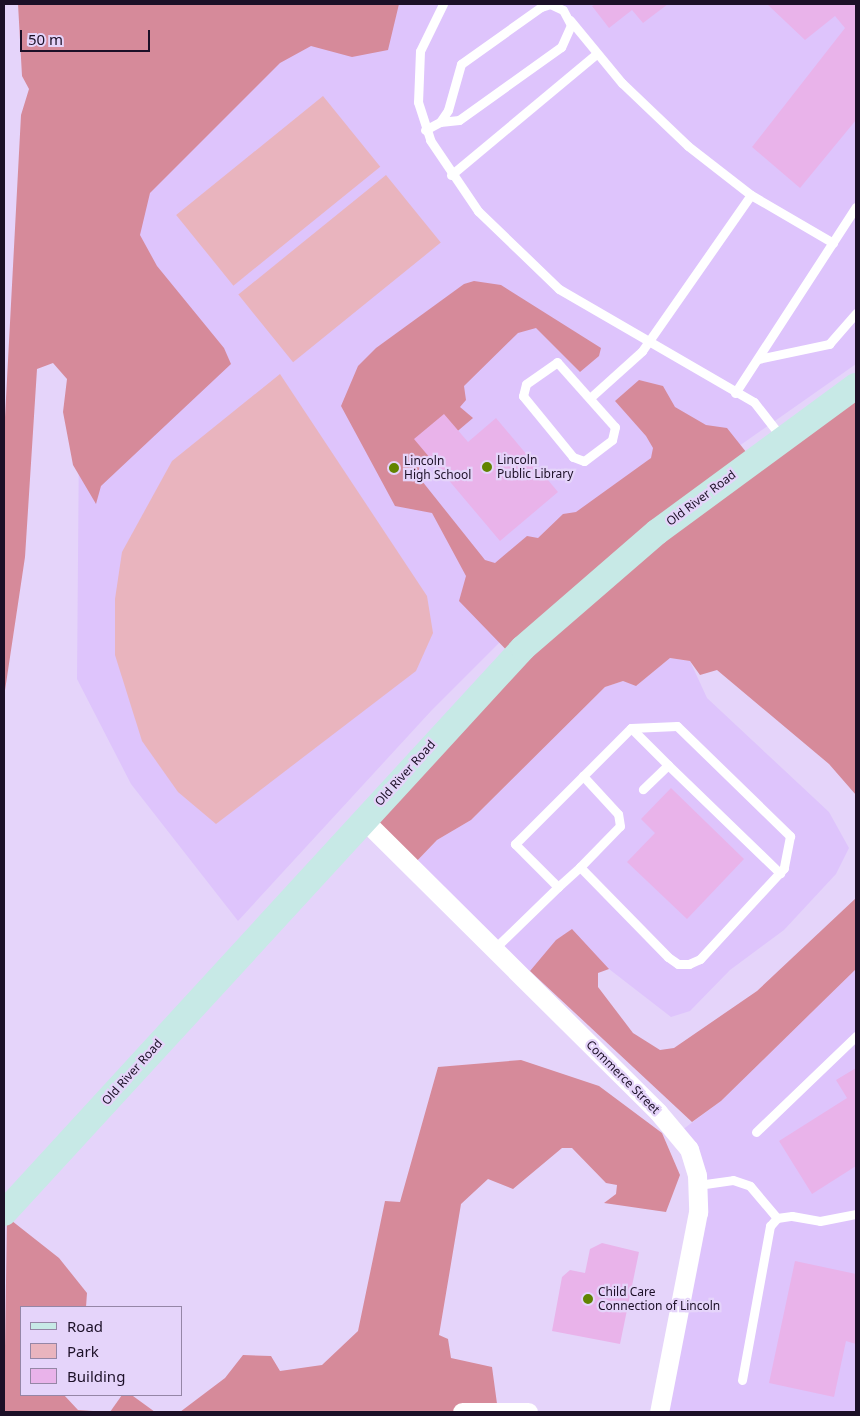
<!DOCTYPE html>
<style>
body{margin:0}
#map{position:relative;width:860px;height:1416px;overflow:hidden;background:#e5d4fa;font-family:"Noto Sans",sans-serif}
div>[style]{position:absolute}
.built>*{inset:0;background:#dec4fc}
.green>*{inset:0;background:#e9b4be;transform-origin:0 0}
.forest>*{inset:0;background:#d68a9a}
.building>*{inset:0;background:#e9b3ea}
.lane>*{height:9px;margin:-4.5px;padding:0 4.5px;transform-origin:4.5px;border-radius:4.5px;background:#fff}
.street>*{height:19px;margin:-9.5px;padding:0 9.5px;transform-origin:9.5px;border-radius:9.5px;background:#fff}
.secondary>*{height:26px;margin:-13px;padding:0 13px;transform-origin:13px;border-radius:13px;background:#c7e9e6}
.dots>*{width:14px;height:14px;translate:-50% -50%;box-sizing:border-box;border:2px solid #e5d4fa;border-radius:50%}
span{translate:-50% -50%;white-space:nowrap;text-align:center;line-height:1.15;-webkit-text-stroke:4.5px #e5d4fa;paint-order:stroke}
.poi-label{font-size:12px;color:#1c1027}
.left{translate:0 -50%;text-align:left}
.street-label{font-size:12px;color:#1c1027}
.frame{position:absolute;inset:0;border:5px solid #1c1027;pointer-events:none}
.legend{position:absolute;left:20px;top:1306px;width:162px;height:90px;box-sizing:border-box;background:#e5d4fa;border:1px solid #9586a6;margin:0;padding:6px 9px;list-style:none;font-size:15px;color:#1c1027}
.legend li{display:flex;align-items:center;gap:10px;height:25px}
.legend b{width:25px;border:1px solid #9586a6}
.scale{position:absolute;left:20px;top:30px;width:130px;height:22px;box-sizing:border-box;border:2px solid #1c1027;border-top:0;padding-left:6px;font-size:15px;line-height:18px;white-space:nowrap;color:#1c1027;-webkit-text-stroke:4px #e5d4fa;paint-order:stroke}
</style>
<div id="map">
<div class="built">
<i style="clip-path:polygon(251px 4px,856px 4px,856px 364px,672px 493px,546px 596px,431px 711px,238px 921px,131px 784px,77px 679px,79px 436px,132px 203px)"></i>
<i style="clip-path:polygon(670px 658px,690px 661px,707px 698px,829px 812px,849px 848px,836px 874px,784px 930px,730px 970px,690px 1011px,671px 1017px,609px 969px,541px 959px,526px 976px,413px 865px,437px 840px,471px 820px,605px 687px,623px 681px,637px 685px)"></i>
<i style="clip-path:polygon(856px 969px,856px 1412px,664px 1412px,705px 1186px,678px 1133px,721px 1101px)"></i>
</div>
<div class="green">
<i style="left:323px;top:96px;width:91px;height:189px;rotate:51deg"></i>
<i style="left:386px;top:175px;width:87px;height:190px;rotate:51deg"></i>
<i style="clip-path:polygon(280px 374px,427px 596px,433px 633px,416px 671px,216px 824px,178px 792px,142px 741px,115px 655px,115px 599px,122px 552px,172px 461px)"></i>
</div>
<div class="forest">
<i style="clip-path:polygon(18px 4px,399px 4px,388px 50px,352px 57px,311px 46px,280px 63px,150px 193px,140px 235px,157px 266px,224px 348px,231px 364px,101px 486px,96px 504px,73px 465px,63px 412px,67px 379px,53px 363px,37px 369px,25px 557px,4px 697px,4px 436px,21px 115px,29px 89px,22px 76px)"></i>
<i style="clip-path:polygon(474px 281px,501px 285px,601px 348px,599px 356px,580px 372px,536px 328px,518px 333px,464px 386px,466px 400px,460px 407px,473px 418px,420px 463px,418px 476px,485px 560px,495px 563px,527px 536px,538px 538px,563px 514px,576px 512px,651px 458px,653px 448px,646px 436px,615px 401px,639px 380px,663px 386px,675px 407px,706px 425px,727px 428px,754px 462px,856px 389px,856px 795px,829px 764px,717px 670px,700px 675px,690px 661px,670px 658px,636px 686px,623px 681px,605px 687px,471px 820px,437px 840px,413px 865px,366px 824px,516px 660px,459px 601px,466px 576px,432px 513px,395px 506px,341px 406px,358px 366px,376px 348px,464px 284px)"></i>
<i style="clip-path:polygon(856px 898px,856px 969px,721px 1101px,692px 1122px,530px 971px,556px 940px,572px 929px,609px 969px,598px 973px,598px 987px,633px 1033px,660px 1050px,674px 1048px,757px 991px)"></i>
<i style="clip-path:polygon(521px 1060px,599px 1086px,662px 1133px,680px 1175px,666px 1212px,604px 1203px,616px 1194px,617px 1185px,606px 1183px,572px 1148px,562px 1148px,513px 1189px,488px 1179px,461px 1204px,439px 1335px,448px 1339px,451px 1358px,492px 1367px,498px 1411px,180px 1412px,225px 1378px,243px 1355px,271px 1356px,280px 1371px,322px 1365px,358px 1331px,385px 1201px,400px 1202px,438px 1067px)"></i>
<i style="clip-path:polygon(7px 1217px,59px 1258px,87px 1293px,86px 1307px,21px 1307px,21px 1395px,64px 1395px,78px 1410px,108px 1412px,4px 1412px)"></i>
<i style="clip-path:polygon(122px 1395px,133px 1396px,155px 1412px,110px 1412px)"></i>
</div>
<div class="building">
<i style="clip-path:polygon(596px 4px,668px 4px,643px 23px,632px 10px,609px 28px,592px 6px)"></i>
<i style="clip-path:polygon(767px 4px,856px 4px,856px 120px,800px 188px,752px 147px,845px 28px,835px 16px,805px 40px)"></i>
<i style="clip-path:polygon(444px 414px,468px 442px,496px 418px,558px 492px,500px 541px,414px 439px)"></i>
<i style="clip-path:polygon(671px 788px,744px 859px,687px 919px,627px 862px,655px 833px,641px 819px)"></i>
<i style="clip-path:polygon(856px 1068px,856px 1166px,812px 1194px,779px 1141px,847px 1098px,836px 1080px)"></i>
<i style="clip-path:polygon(602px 1243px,639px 1252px,620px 1344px,552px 1331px,562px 1277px,570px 1270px,585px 1273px,590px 1249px)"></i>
<i style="clip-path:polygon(795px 1261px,856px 1274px,856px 1344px,846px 1341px,834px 1397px,769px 1383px)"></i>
</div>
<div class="lane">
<i style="left:443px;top:4px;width:52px;rotate:116.1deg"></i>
<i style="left:420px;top:51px;width:51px;rotate:92.2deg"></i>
<i style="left:418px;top:102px;width:40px;rotate:72deg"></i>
<i style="left:430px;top:140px;width:86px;rotate:55.9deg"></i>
<i style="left:478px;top:211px;width:112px;rotate:43.9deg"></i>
<i style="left:559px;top:289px;width:225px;rotate:30.1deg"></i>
<i style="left:754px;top:402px;width:46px;rotate:52.1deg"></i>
<i style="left:570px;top:20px;width:82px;rotate:50.5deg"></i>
<i style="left:622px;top:83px;width:91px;rotate:43.7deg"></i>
<i style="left:688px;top:146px;width:80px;rotate:37.9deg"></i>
<i style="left:751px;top:195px;width:95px;rotate:30.3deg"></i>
<i style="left:425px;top:130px;width:17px;rotate:-28deg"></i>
<i style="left:440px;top:122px;width:14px;rotate:-56deg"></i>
<i style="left:448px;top:110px;width:48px;rotate:-74.2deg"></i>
<i style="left:461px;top:64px;width:98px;rotate:-35.5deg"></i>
<i style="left:541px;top:7px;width:9px;rotate:-18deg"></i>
<i style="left:550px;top:4px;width:14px;rotate:25deg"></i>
<i style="left:563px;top:10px;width:17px;rotate:62deg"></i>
<i style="left:571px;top:25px;width:24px;rotate:114deg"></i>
<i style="left:561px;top:47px;width:125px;rotate:144.4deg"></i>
<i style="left:459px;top:120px;width:19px;rotate:174deg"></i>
<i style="left:451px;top:175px;width:189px;rotate:-39.8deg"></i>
<i style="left:758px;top:359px;width:73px;rotate:-11.9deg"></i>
<i style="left:829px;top:344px;width:41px;rotate:-48.9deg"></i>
<i style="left:557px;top:362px;width:87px;rotate:48.3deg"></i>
<i style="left:615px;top:427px;width:13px;rotate:103deg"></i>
<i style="left:612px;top:440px;width:35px;rotate:143deg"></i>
<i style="left:584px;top:461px;width:12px;rotate:-160deg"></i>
<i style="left:573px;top:457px;width:79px;rotate:-129.3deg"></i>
<i style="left:523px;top:396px;width:12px;rotate:-76deg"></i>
<i style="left:526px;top:384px;width:38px;rotate:-35deg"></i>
<i style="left:735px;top:393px;width:222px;rotate:-57deg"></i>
<i style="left:591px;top:397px;width:69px;rotate:-42deg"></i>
<i style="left:642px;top:351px;width:190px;rotate:-55.1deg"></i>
<i style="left:631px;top:728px;width:52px;rotate:45deg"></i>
<i style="left:668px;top:765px;width:35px;rotate:136deg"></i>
<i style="left:668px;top:765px;width:156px;rotate:44deg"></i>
<i style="left:580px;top:867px;width:57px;rotate:-45.7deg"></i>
<i style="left:620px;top:826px;width:12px;rotate:-99deg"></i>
<i style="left:618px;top:814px;width:52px;rotate:-132.6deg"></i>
<i style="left:494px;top:949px;width:89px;rotate:-44.1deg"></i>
<i style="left:558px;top:887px;width:61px;rotate:-135deg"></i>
<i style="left:515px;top:844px;width:164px;rotate:-45deg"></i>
<i style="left:631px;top:728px;width:46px;rotate:-2.5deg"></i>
<i style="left:677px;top:726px;width:158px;rotate:44.2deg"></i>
<i style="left:790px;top:836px;width:33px;rotate:101deg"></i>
<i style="left:784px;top:868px;width:124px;rotate:132.7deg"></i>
<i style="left:700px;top:959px;width:12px;rotate:156deg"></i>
<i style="left:689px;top:964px;width:11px;rotate:180deg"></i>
<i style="left:678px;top:964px;width:12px;rotate:-145deg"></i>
<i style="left:668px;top:957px;width:126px;rotate:-134.4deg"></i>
<i style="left:580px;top:867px;width:30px;rotate:138deg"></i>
<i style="left:756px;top:1132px;width:139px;rotate:-43.8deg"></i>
<i style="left:698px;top:1185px;width:35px;rotate:-8deg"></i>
<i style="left:733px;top:1180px;width:18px;rotate:19deg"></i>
<i style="left:750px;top:1186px;width:42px;rotate:49.8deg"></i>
<i style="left:742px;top:1380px;width:157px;rotate:-79.7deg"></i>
<i style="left:770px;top:1226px;width:11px;rotate:-49deg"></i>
<i style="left:777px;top:1218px;width:15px;rotate:-8deg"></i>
<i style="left:792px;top:1216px;width:28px;rotate:10deg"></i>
<i style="left:820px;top:1221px;width:37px;rotate:-11deg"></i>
</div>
<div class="street">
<i style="left:363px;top:819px;width:416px;rotate:44.8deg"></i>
<i style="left:658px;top:1112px;width:48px;rotate:50deg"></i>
<i style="left:689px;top:1149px;width:27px;rotate:73deg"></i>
<i style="left:697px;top:1175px;width:37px;rotate:88deg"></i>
<i style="left:698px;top:1212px;width:204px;rotate:101deg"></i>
<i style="left:462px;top:1412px;width:66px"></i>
</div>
<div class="secondary">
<i style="left:4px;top:1213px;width:767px;rotate:-47.43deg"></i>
<i style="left:523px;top:648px;width:177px;rotate:-40.9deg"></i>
<i style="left:657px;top:532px;width:247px;rotate:-36.3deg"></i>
</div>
<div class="dots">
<i style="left:487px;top:467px;background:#618400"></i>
<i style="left:394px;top:468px;background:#618400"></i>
<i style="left:588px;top:1299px;background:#618400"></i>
</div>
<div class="poi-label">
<span class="left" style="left:497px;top:467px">Lincoln<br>Public Library</span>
<span class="left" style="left:404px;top:468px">Lincoln<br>High School</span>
<span class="left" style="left:598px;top:1299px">Child Care<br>Connection of Lincoln</span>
</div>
<div class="street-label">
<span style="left:701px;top:498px;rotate:-37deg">Old River Road</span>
<span style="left:405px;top:773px;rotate:-48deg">Old River Road</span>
<span style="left:132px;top:1072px;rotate:-48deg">Old River Road</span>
<span style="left:623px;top:1077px;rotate:45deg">Commerce Street</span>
</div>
<div class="frame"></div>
<ul class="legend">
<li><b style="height:6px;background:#c7e9e6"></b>Road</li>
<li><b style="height:14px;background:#e9b4be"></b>Park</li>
<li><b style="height:14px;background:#e9b3ea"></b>Building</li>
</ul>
<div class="scale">50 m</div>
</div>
